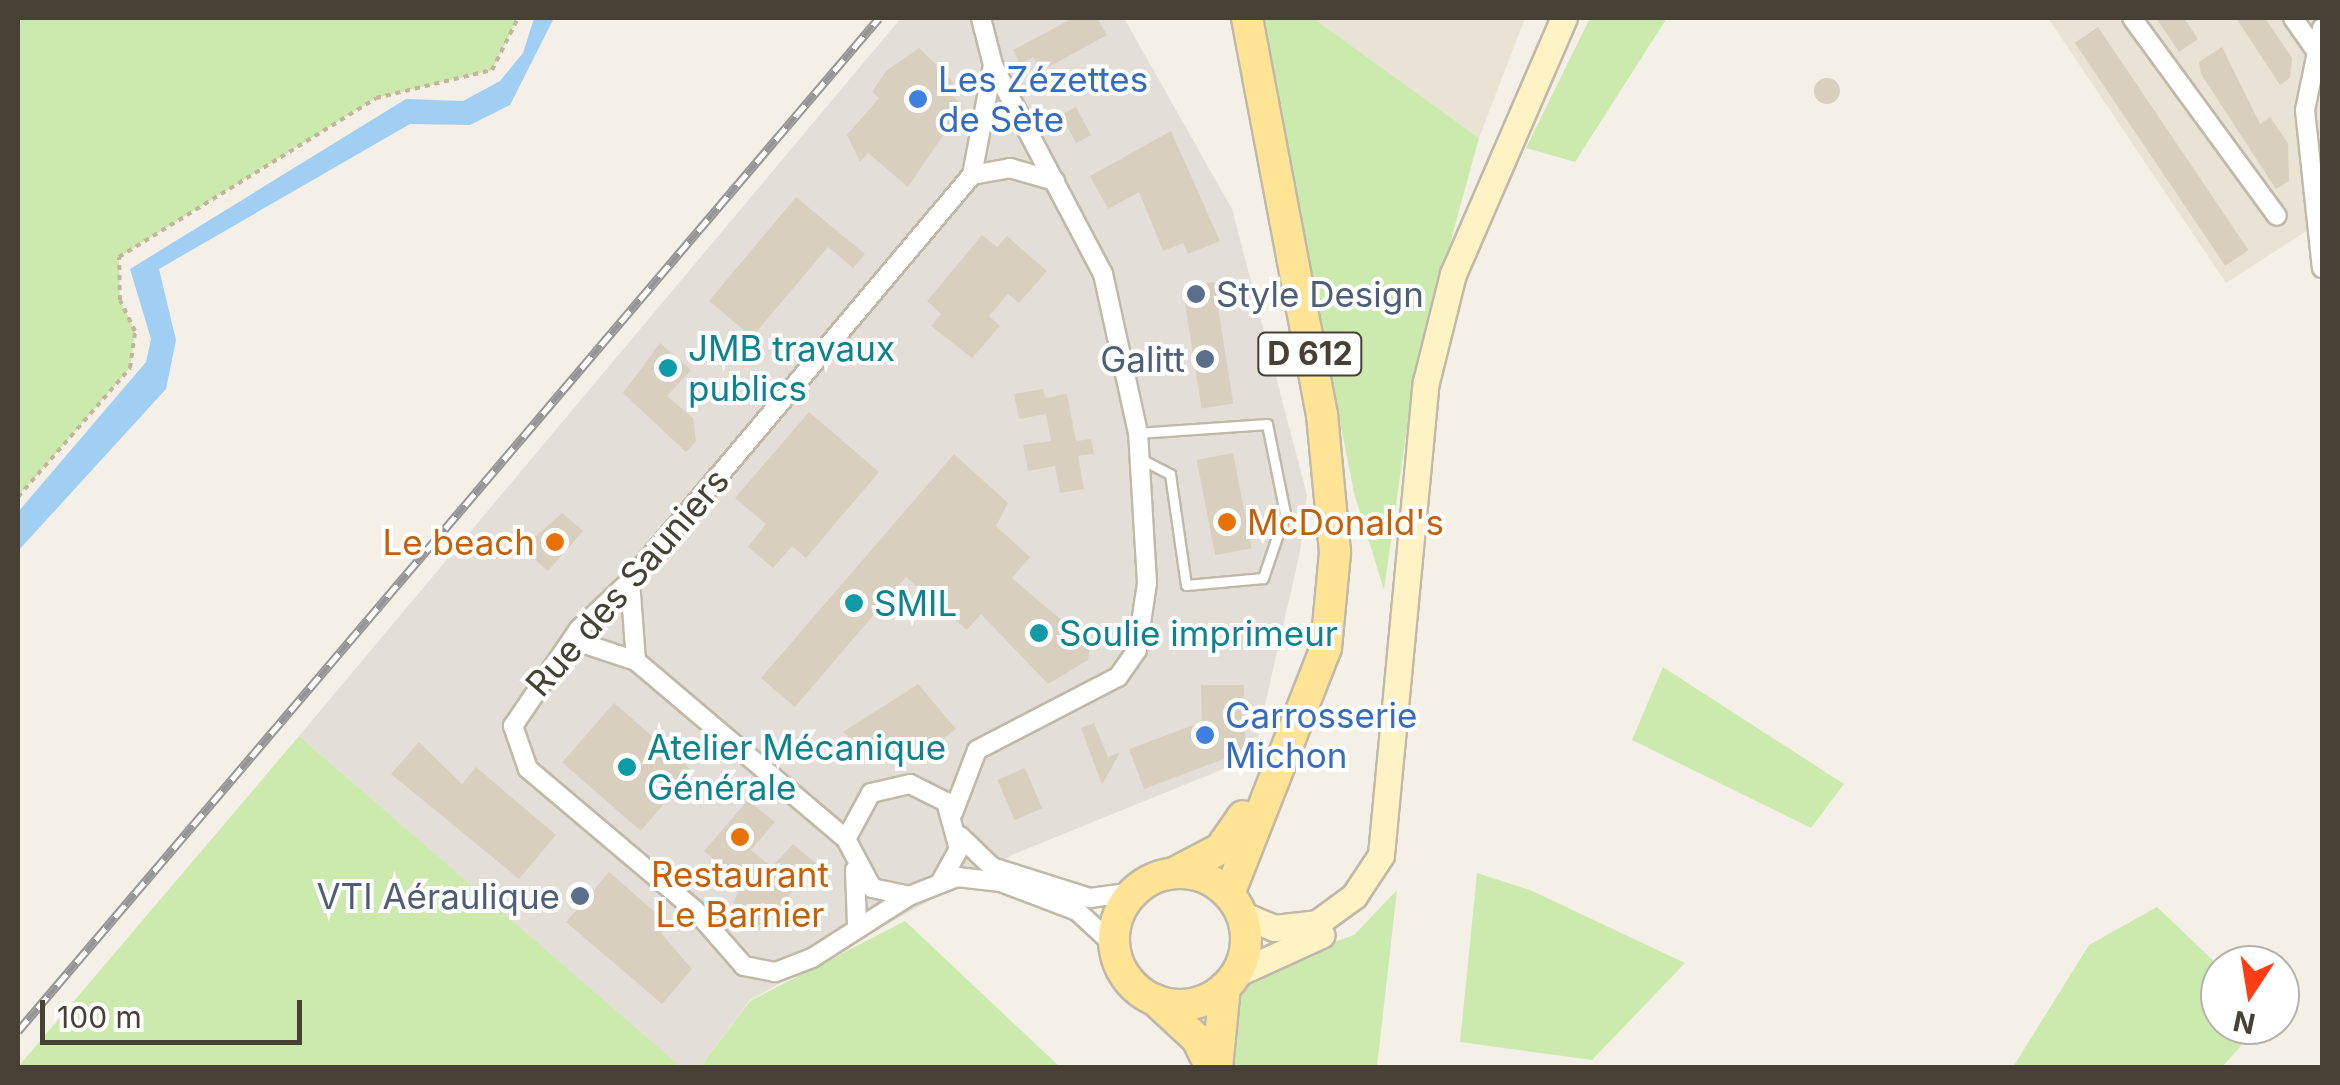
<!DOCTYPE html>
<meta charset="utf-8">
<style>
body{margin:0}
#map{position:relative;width:2340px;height:1085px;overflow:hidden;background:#f4f0e7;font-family:Inter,sans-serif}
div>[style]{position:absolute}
.residential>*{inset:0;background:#e8e3d4}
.industrial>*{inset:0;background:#e3dfd8}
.green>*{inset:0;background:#cdeaae}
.water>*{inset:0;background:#a0cff3}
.building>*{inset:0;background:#d9cfbf;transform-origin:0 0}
.round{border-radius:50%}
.path>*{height:4px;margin-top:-2px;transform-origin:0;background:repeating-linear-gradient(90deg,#c2b599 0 5px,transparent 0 10px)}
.roads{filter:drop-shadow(2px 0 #c0b9a9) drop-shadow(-2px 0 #c0b9a9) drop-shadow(0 2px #c0b9a9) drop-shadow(0 -2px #c0b9a9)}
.service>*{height:9px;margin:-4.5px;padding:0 4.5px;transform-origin:4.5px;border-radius:4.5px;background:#fff}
.minor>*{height:18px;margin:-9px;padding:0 9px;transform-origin:9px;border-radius:9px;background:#fff}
.secondary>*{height:25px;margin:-12.5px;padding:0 12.5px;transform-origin:12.5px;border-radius:12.5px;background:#fff3c6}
.primary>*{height:30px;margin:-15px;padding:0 15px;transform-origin:15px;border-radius:15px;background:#ffe495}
.primary>.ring{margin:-15px;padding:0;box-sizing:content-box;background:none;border:30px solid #ffe495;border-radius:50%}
.rail>*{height:9px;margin-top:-4.5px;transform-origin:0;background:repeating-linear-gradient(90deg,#fff 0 15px,#969696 0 30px);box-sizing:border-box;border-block:2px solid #969696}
.dots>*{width:28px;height:28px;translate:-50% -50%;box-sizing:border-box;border:5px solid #fff;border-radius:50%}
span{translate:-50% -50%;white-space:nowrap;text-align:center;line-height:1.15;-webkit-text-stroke:8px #fff;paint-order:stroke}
.shield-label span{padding:2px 8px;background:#fff;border:2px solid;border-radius:8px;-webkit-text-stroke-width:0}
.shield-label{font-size:32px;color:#474135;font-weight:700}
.shop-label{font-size:35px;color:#366cbe}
.left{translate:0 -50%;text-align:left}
.service-label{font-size:35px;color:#4e5e75}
.right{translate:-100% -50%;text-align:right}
.culture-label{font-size:35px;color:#0d838f}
.food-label{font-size:35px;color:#c56008}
.street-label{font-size:35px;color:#474135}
.frame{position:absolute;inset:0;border:20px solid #474135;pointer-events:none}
.north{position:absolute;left:2200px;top:945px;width:100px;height:100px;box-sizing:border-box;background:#fff;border:2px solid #b5b3ae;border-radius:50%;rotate:192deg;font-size:28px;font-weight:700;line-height:40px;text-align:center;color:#474135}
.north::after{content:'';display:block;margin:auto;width:35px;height:45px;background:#ff3d13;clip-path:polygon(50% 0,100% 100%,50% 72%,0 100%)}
.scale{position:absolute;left:40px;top:1000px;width:262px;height:45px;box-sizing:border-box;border:5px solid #474135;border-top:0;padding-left:12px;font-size:30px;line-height:35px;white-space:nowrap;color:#474135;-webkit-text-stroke:8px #fff;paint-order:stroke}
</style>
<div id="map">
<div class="residential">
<i style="clip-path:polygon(1313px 18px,1525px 18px,1479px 138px)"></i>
<i style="clip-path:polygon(2048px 18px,2322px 18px,2322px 237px,2319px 223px,2226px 283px)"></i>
</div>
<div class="industrial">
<i style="clip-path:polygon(901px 18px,1124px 18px,1232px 209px,1307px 495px,1300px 552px,1253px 757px,1014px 854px,750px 1000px,700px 1067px,681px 1068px,299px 736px)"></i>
</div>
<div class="green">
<i style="clip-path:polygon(18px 18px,518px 18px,492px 70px,376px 98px,119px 257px,120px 300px,135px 331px,130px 368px,18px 497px)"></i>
<i style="clip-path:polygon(1261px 18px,1313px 18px,1479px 138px,1415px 371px,1384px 590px,1354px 493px)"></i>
<i style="clip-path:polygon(1590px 18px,1667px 18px,1575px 162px,1526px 148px)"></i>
<i style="clip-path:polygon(1663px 667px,1844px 784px,1811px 828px,1632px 740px)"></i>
<i style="clip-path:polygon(299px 736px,681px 1067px,18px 1067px)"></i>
<i style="clip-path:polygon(1477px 873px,1530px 890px,1685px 963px,1592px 1060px,1460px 1042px)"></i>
<i style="clip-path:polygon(1397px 890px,1377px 1067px,1234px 1067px,1226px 1038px,1234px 996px,1257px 969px,1354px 935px)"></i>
<i style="clip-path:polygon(2157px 907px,2220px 967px,2220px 1025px,2253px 1025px,2240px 1047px,2222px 1067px,2013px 1067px,2089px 945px)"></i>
<i style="clip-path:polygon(905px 921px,1060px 1067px,700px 1067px,750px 1001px)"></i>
</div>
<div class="water">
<i style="clip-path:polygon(534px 18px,554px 18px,510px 105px,470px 125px,410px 124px,159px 269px,176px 340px,166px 389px,18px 551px,18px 512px,146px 362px,151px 339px,130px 269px,406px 99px,463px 101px,500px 81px,523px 53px)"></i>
</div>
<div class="building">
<i style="clip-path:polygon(1073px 18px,1097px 18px,1107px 35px,1041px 71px,1033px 57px,1020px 64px,1013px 50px)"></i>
<i style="clip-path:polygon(2156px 18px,2184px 18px,2198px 39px,2179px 52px)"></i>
<i style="clip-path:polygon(2236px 18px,2265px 18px,2292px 58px,2290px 78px,2280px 85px)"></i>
<i style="left:2098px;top:27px;width:269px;height:28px;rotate:56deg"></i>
<i style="clip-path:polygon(2222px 47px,2260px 124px,2270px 117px,2288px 143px,2289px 181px,2276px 189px,2201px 74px,2199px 62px)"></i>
<i style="clip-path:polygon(919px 48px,954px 82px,947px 91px,963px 106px,908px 187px,868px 153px,860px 162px,847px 135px,879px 98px,872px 92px,886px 71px)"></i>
<i class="round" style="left:1814px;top:78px;width:26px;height:26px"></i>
<i style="left:1076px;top:107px;width:32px;height:17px;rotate:62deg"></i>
<i style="clip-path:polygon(1171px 131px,1220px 241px,1188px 254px,1183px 243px,1163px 251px,1139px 192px,1108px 209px,1090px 176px)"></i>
<i style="clip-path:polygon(796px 197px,865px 254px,853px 268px,828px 247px,752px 337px,709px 301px)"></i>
<i style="clip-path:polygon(982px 235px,997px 247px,1007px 236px,1047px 271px,1019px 303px,1008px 294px,989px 316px,1000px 326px,972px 358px,931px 326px,941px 314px,927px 301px)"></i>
<i style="left:1214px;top:282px;width:123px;height:32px;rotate:81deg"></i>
<i style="clip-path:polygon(660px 343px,691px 370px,667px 396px,693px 418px,696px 441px,686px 452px,623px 393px)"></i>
<i style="clip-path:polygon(1043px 389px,1045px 398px,1067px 394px,1076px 441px,1091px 439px,1094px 454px,1078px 456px,1084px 489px,1060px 493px,1055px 466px,1028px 471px,1023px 445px,1051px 441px,1046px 414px,1019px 419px,1014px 394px)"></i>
<i style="clip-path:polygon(809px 412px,879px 472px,806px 558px,792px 546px,773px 568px,748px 547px,766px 524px,735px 498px)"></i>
<i style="left:1233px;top:453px;width:97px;height:37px;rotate:79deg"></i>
<i style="clip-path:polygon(954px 454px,1008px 503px,996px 526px,1030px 557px,1012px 578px,1090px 644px,1088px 660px,1048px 684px,981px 614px,967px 630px,906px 577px,795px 707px,761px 678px)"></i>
<i style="clip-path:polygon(562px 513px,583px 531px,548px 571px,522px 548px)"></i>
<i style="clip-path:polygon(918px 684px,956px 729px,935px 745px,871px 754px,843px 732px)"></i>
<i style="clip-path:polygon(1201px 685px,1244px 685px,1245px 751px,1144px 789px,1129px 749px,1202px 722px)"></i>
<i style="left:614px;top:703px;width:104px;height:79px;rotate:41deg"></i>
<i style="clip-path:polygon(1094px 723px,1108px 757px,1120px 752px,1102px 785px,1081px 728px)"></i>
<i style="clip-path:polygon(419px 742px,462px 784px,476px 767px,556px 835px,519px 879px,391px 774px)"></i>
<i style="left:1025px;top:768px;width:44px;height:30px;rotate:67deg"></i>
<i style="clip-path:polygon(748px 800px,775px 822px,751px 850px,772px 867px,793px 844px,817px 864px,761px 927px,733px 903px,742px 884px,704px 851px)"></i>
<i style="clip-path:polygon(609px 872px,669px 924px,661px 933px,692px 969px,662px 1004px,566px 922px)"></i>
</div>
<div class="path">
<i style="left:18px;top:497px;width:171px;rotate:-49deg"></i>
<i style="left:130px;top:368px;width:37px;rotate:-82deg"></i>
<i style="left:135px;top:331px;width:34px;rotate:-116deg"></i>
<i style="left:120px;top:300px;width:43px;rotate:-91.3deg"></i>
<i style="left:119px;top:257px;width:302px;rotate:-31.7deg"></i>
<i style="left:376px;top:98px;width:119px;rotate:-13.6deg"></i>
<i style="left:492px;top:70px;width:58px;rotate:-63.4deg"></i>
</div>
<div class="roads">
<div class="service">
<i style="left:1138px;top:433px;width:129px;rotate:-4deg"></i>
<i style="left:1267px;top:424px;width:91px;rotate:78.6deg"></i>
<i style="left:1285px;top:513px;width:69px;rotate:108.7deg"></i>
<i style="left:1263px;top:578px;width:77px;rotate:174.8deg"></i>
<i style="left:1186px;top:585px;width:112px;rotate:-98.2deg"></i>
<i style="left:1170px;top:474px;width:33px;rotate:-153deg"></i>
</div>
<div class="minor">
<i style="left:2132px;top:18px;width:245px;rotate:53.8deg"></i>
<i style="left:2293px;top:18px;width:39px;rotate:55deg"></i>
<i style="left:2322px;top:28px;width:84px;rotate:101.7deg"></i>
<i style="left:2305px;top:110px;width:159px;rotate:83.9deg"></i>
<i style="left:972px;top:175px;width:39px;rotate:-10deg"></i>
<i style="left:1010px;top:168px;width:47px;rotate:16.1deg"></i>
<i style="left:630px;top:581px;width:80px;rotate:85.7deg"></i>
<i style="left:636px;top:661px;width:275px;rotate:40.3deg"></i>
<i style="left:573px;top:640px;width:66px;rotate:18.4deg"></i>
<i style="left:953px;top:813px;width:67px;rotate:-69.1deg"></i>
<i style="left:977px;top:750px;width:159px;rotate:-27.4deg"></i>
<i style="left:1118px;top:677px;width:33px;rotate:-55deg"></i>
<i style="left:1137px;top:650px;width:68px;rotate:-81.5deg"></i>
<i style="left:1147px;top:583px;width:150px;rotate:-93.4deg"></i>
<i style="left:1138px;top:433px;width:163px;rotate:-102.4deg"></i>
<i style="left:1103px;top:274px;width:236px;rotate:-117.8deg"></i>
<i style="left:993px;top:65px;width:49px;rotate:-104.3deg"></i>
<i style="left:960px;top:836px;width:45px;rotate:44.1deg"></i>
<i style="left:992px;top:867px;width:103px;rotate:17.6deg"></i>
<i style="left:1090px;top:898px;width:43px;rotate:-7.9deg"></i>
<i style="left:855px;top:870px;width:55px;rotate:87.9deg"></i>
<i style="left:940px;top:883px;width:39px;rotate:-61deg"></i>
<i style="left:959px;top:849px;width:49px;rotate:-105.5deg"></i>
<i style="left:946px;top:802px;width:40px;rotate:-153.4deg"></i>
<i style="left:910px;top:784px;width:40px;rotate:167deg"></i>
<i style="left:871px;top:793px;width:52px;rotate:118.5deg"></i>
<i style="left:846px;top:839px;width:55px;rotate:62deg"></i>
<i style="left:872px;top:888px;width:38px;rotate:12deg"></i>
<i style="left:909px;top:896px;width:52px;rotate:-21.6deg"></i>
<i style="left:957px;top:877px;width:44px;rotate:6.5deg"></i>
<i style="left:1001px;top:882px;width:81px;rotate:20.9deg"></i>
<i style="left:1077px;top:911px;width:50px;rotate:42.6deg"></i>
<i style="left:909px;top:896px;width:115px;rotate:147.4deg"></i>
<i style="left:812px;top:958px;width:40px;rotate:159deg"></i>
<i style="left:775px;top:972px;width:32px;rotate:-169deg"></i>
<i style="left:744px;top:966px;width:74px;rotate:-131.2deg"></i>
<i style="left:695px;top:910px;width:219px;rotate:-139.8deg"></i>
<i style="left:528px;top:769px;width:46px;rotate:-109.2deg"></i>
<i style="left:513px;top:726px;width:117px;rotate:-55.8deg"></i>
<i style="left:579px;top:629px;width:70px;rotate:-43.3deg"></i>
<i style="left:630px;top:581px;width:531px;rotate:-49.89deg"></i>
<i style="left:972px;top:175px;width:112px;rotate:-79.2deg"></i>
</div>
<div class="secondary">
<i style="left:1241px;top:914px;width:36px;rotate:23deg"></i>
<i style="left:1274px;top:928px;width:43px;rotate:-6.6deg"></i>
<i style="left:1317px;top:923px;width:46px;rotate:-36.1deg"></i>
<i style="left:1354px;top:896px;width:49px;rotate:-56.6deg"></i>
<i style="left:1381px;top:855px;width:475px;rotate:-84.6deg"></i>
<i style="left:1426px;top:382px;width:111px;rotate:-76deg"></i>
<i style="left:1453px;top:274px;width:279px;rotate:-66.6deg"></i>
<i style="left:1236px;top:974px;width:94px;rotate:-24.6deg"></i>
</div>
<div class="primary">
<i style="left:1174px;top:873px;width:52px;rotate:-27.6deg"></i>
<i style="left:1220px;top:849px;width:40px;rotate:-55.1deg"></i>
<i class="ring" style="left:1114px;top:873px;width:102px;height:102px"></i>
<i style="left:1229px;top:894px;width:264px;rotate:-68.5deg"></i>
<i style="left:1326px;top:648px;width:96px;rotate:-84.6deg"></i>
<i style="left:1335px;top:552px;width:138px;rotate:-95.4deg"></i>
<i style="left:1322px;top:415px;width:404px;rotate:-100.7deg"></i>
<i style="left:1155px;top:1000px;width:57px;rotate:42.9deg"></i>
<i style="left:1197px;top:1039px;width:32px;rotate:64deg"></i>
<i style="left:1217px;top:1068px;width:81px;rotate:-84.4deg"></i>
</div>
</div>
<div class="rail">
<i style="left:18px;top:1031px;width:1329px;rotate:-49.64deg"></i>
</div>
<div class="dots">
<i style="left:918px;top:99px;background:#3f7fe0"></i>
<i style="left:1196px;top:294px;background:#5c6f8a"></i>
<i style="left:1205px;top:359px;background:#5c6f8a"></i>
<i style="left:668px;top:368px;background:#0f9aa8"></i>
<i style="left:1227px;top:522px;background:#e8710a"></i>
<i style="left:555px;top:542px;background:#e8710a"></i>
<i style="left:854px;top:603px;background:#0f9aa8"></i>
<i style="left:1039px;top:633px;background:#0f9aa8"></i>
<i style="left:1205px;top:735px;background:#3f7fe0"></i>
<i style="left:627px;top:767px;background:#0f9aa8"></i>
<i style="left:740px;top:837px;background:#e8710a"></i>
<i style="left:580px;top:896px;background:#5c6f8a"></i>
</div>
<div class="shield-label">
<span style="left:1310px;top:354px">D 612</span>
</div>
<div class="shop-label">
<span class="left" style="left:938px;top:99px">Les Zézettes<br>de Sète</span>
<span class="left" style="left:1225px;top:735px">Carrosserie<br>Michon</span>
</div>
<div class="service-label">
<span class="left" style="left:1216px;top:294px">Style Design</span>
<span class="right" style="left:1185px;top:359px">Galitt</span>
<span class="right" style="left:560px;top:896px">VTI Aéraulique</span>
</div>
<div class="culture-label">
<span class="left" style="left:688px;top:368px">JMB travaux<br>publics</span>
<span class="left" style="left:874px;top:603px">SMIL</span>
<span class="left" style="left:1059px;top:633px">Soulie imprimeur</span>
<span class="left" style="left:647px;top:767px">Atelier Mécanique<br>Générale</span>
</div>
<div class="food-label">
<span class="left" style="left:1247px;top:522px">McDonald's</span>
<span class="right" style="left:535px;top:542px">Le beach</span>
<span style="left:740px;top:894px">Restaurant<br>Le Barnier</span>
</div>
<div class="street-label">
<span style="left:627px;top:582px;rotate:-49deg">Rue des Sauniers</span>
</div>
<div class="frame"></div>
<div class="north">N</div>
<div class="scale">100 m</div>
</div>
